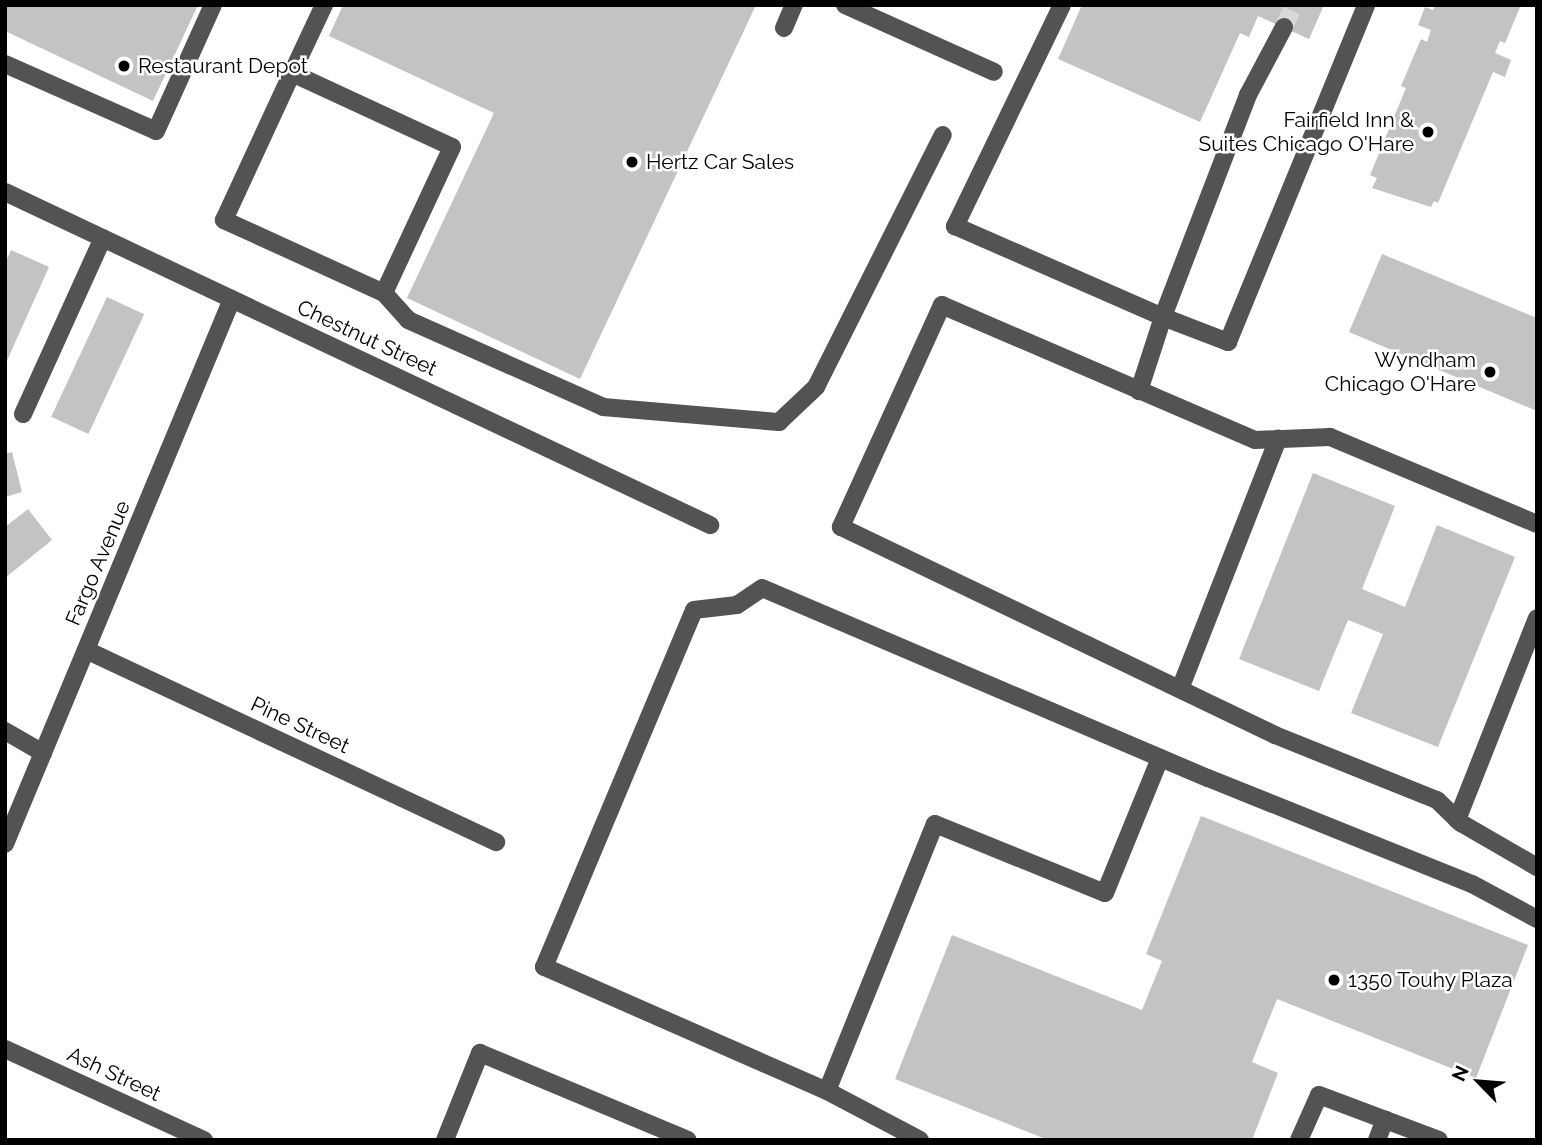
<!DOCTYPE html>
<style>
body{margin:0}
#map{position:relative;width:1542px;height:1145px;overflow:hidden;background:#fff;font-family:Raleway,sans-serif}
div>[style]{position:absolute}
.building>*{inset:0;background:#c3c3c3;transform-origin:0 0}
.minor-tunnel>*{height:18px;margin-top:-9px;transform-origin:0;background:repeating-linear-gradient(90deg,#d9d9d9 0 18px,transparent 0 27px)}
.minor>*{height:18px;margin:-9px;padding:0 9px;transform-origin:9px;border-radius:9px;background:#535353}
.dots>*{width:19px;height:19px;translate:-50% -50%;box-sizing:border-box;border:4px solid #fff;border-radius:50%}
span{translate:-50% -50%;white-space:nowrap;text-align:center;line-height:1.15;-webkit-text-stroke:5px #fff;paint-order:stroke}
.poi-label{font-size:21px;color:#000}
.left{translate:0 -50%;text-align:left}
.right{translate:-100% -50%;text-align:right}
.street-label{font-size:21px;color:#000}
.frame{position:absolute;inset:0;border:7px solid #000;pointer-events:none}
.north{position:absolute;left:1444px;top:1047px;width:70px;height:70px;-webkit-text-stroke:5px #fff;paint-order:stroke;rotate:295deg;font-size:19px;font-weight:700;line-height:28px;text-align:center;color:#000}
.north::after{content:'';display:block;margin:auto;width:24px;height:32px;background:#000;clip-path:polygon(50% 0,100% 100%,50% 72%,0 100%)}
</style>
<div id="map">
<div class="building">
<i style="clip-path:polygon(5px 5px,198px 5px,153px 101px,5px 31px)"></i>
<i style="clip-path:polygon(343px 5px,756px 5px,580px 379px,407px 298px,494px 113px,329px 36px)"></i>
<i style="clip-path:polygon(1082px 5px,1324px 5px,1309px 39px,1258px 16px,1249px 37px,1240px 33px,1200px 122px,1058px 59px)"></i>
<i style="clip-path:polygon(1435px 5px,1521px 5px,1505px 43px,1500px 41px,1495px 53px,1511px 60px,1505px 77px,1493px 72px,1438px 203px,1434px 201px,1431px 207px,1372px 188px,1377px 178px,1370px 175px,1406px 88px,1401px 86px,1421px 39px,1427px 42px,1431px 30px,1418px 25px,1425px 7px,1433px 10px)"></i>
<i style="clip-path:polygon(11px 250px,49px 267px,5px 365px,5px 263px)"></i>
<i style="clip-path:polygon(1382px 254px,1537px 318px,1537px 411px,1349px 332px)"></i>
<i style="left:107px;top:297px;width:41px;height:132px;rotate:25deg"></i>
<i style="clip-path:polygon(12px 452px,22px 492px,5px 497px,5px 454px)"></i>
<i style="clip-path:polygon(1313px 473px,1395px 506px,1362px 589px,1405px 607px,1437px 525px,1515px 557px,1438px 747px,1351px 713px,1383px 634px,1348px 620px,1319px 691px,1239px 659px)"></i>
<i style="clip-path:polygon(28px 509px,52px 540px,5px 578px,5px 527px)"></i>
<i style="clip-path:polygon(1201px 816px,1528px 945px,1476px 1078px,1277px 999px,1252px 1062px,1278px 1073px,1252px 1140px,1048px 1140px,895px 1079px,952px 935px,1142px 1010px,1162px 961px,1146px 954px)"></i>
</div>
<div class="minor-tunnel">
<i style="left:1284px;top:27px;width:24px;rotate:-66deg"></i>
</div>
<div class="minor">
<i style="left:845px;top:5px;width:163px;rotate:24.2deg"></i>
<i style="left:1062px;top:5px;width:246px;rotate:115.8deg"></i>
<i style="left:955px;top:226px;width:227px;rotate:23.6deg"></i>
<i style="left:1163px;top:317px;width:78px;rotate:108deg"></i>
<i style="left:1284px;top:27px;width:77px;rotate:117.9deg"></i>
<i style="left:1248px;top:95px;width:238px;rotate:111deg"></i>
<i style="left:1163px;top:317px;width:70px;rotate:21deg"></i>
<i style="left:1228px;top:342px;width:364px;rotate:-67.7deg"></i>
<i style="left:784px;top:28px;width:25px;rotate:-67deg"></i>
<i style="left:5px;top:64px;width:165px;rotate:23.9deg"></i>
<i style="left:156px;top:131px;width:138px;rotate:-65.7deg"></i>
<i style="left:292px;top:73px;width:176px;rotate:24.8deg"></i>
<i style="left:452px;top:147px;width:161px;rotate:115deg"></i>
<i style="left:384px;top:293px;width:176px;rotate:-155.5deg"></i>
<i style="left:224px;top:220px;width:162px;rotate:-65.2deg"></i>
<i style="left:292px;top:73px;width:75px;rotate:-64.8deg"></i>
<i style="left:5px;top:192px;width:780px;rotate:25.28deg"></i>
<i style="left:384px;top:293px;width:36px;rotate:48deg"></i>
<i style="left:408px;top:320px;width:214px;rotate:24deg"></i>
<i style="left:603px;top:407px;width:177px;rotate:4.9deg"></i>
<i style="left:779px;top:422px;width:51px;rotate:-43.4deg"></i>
<i style="left:816px;top:387px;width:282px;rotate:-63.3deg"></i>
<i style="left:23px;top:414px;width:193px;rotate:-65.6deg"></i>
<i style="left:1537px;top:524px;width:225px;rotate:-157.2deg"></i>
<i style="left:1330px;top:437px;width:75px;rotate:177.7deg"></i>
<i style="left:1255px;top:440px;width:341px;rotate:-156.7deg"></i>
<i style="left:942px;top:305px;width:244px;rotate:114.5deg"></i>
<i style="left:841px;top:527px;width:481px;rotate:25.6deg"></i>
<i style="left:1275px;top:735px;width:175px;rotate:21.9deg"></i>
<i style="left:1437px;top:800px;width:33px;rotate:44deg"></i>
<i style="left:1461px;top:823px;width:88px;rotate:30.1deg"></i>
<i style="left:86px;top:650px;width:453px;rotate:25.1deg"></i>
<i style="left:1180px;top:689px;width:269px;rotate:-68.6deg"></i>
<i style="left:5px;top:731px;width:44px;rotate:30.1deg"></i>
<i style="left:1457px;top:820px;width:217px;rotate:-68.4deg"></i>
<i style="left:5px;top:844px;width:590px;rotate:-67.39deg"></i>
<i style="left:5px;top:1049px;width:219px;rotate:24.6deg"></i>
<i style="left:827px;top:1091px;width:288px;rotate:-68deg"></i>
<i style="left:935px;top:824px;width:183px;rotate:22.1deg"></i>
<i style="left:1105px;top:893px;width:146px;rotate:-67.8deg"></i>
<i style="left:445px;top:1140px;width:94px;rotate:-68.1deg"></i>
<i style="left:480px;top:1053px;width:225px;rotate:22.7deg"></i>
<i style="left:920px;top:1140px;width:105px;rotate:-152.2deg"></i>
<i style="left:827px;top:1091px;width:309px;rotate:-156.3deg"></i>
<i style="left:544px;top:967px;width:387px;rotate:-67.2deg"></i>
<i style="left:694px;top:610px;width:43px;rotate:-6.6deg"></i>
<i style="left:737px;top:605px;width:30px;rotate:-34deg"></i>
<i style="left:762px;top:588px;width:485px;rotate:23.1deg"></i>
<i style="left:1208px;top:778px;width:284px;rotate:21.9deg"></i>
<i style="left:1472px;top:884px;width:74px;rotate:28.3deg"></i>
<i style="left:1299px;top:1140px;width:49px;rotate:-66deg"></i>
<i style="left:1319px;top:1095px;width:128px;rotate:20.6deg"></i>
<i style="left:1377px;top:1140px;width:22px;rotate:-69deg"></i>
</div>
<div class="dots">
<i style="left:124px;top:66px;background:#000"></i>
<i style="left:1428px;top:132px;background:#000"></i>
<i style="left:632px;top:162px;background:#000"></i>
<i style="left:1490px;top:372px;background:#000"></i>
<i style="left:1334px;top:980px;background:#000"></i>
</div>
<div class="poi-label">
<span class="left" style="left:138px;top:66px">Restaurant Depot</span>
<span class="right" style="left:1414px;top:132px">Fairfield Inn &amp;<br>Suites Chicago O'Hare</span>
<span class="left" style="left:646px;top:162px">Hertz Car Sales</span>
<span class="right" style="left:1476px;top:372px">Wyndham<br>Chicago O'Hare</span>
<span class="left" style="left:1348px;top:980px">1350 Touhy Plaza</span>
</div>
<div class="street-label">
<span style="left:367px;top:338px;rotate:25deg">Chestnut Street</span>
<span style="left:98px;top:563px;rotate:-67deg">Fargo Avenue</span>
<span style="left:300px;top:725px;rotate:25deg">Pine Street</span>
<span style="left:114px;top:1074px;rotate:25deg">Ash Street</span>
</div>
<div class="frame"></div>
<div class="north">N</div>
</div>
